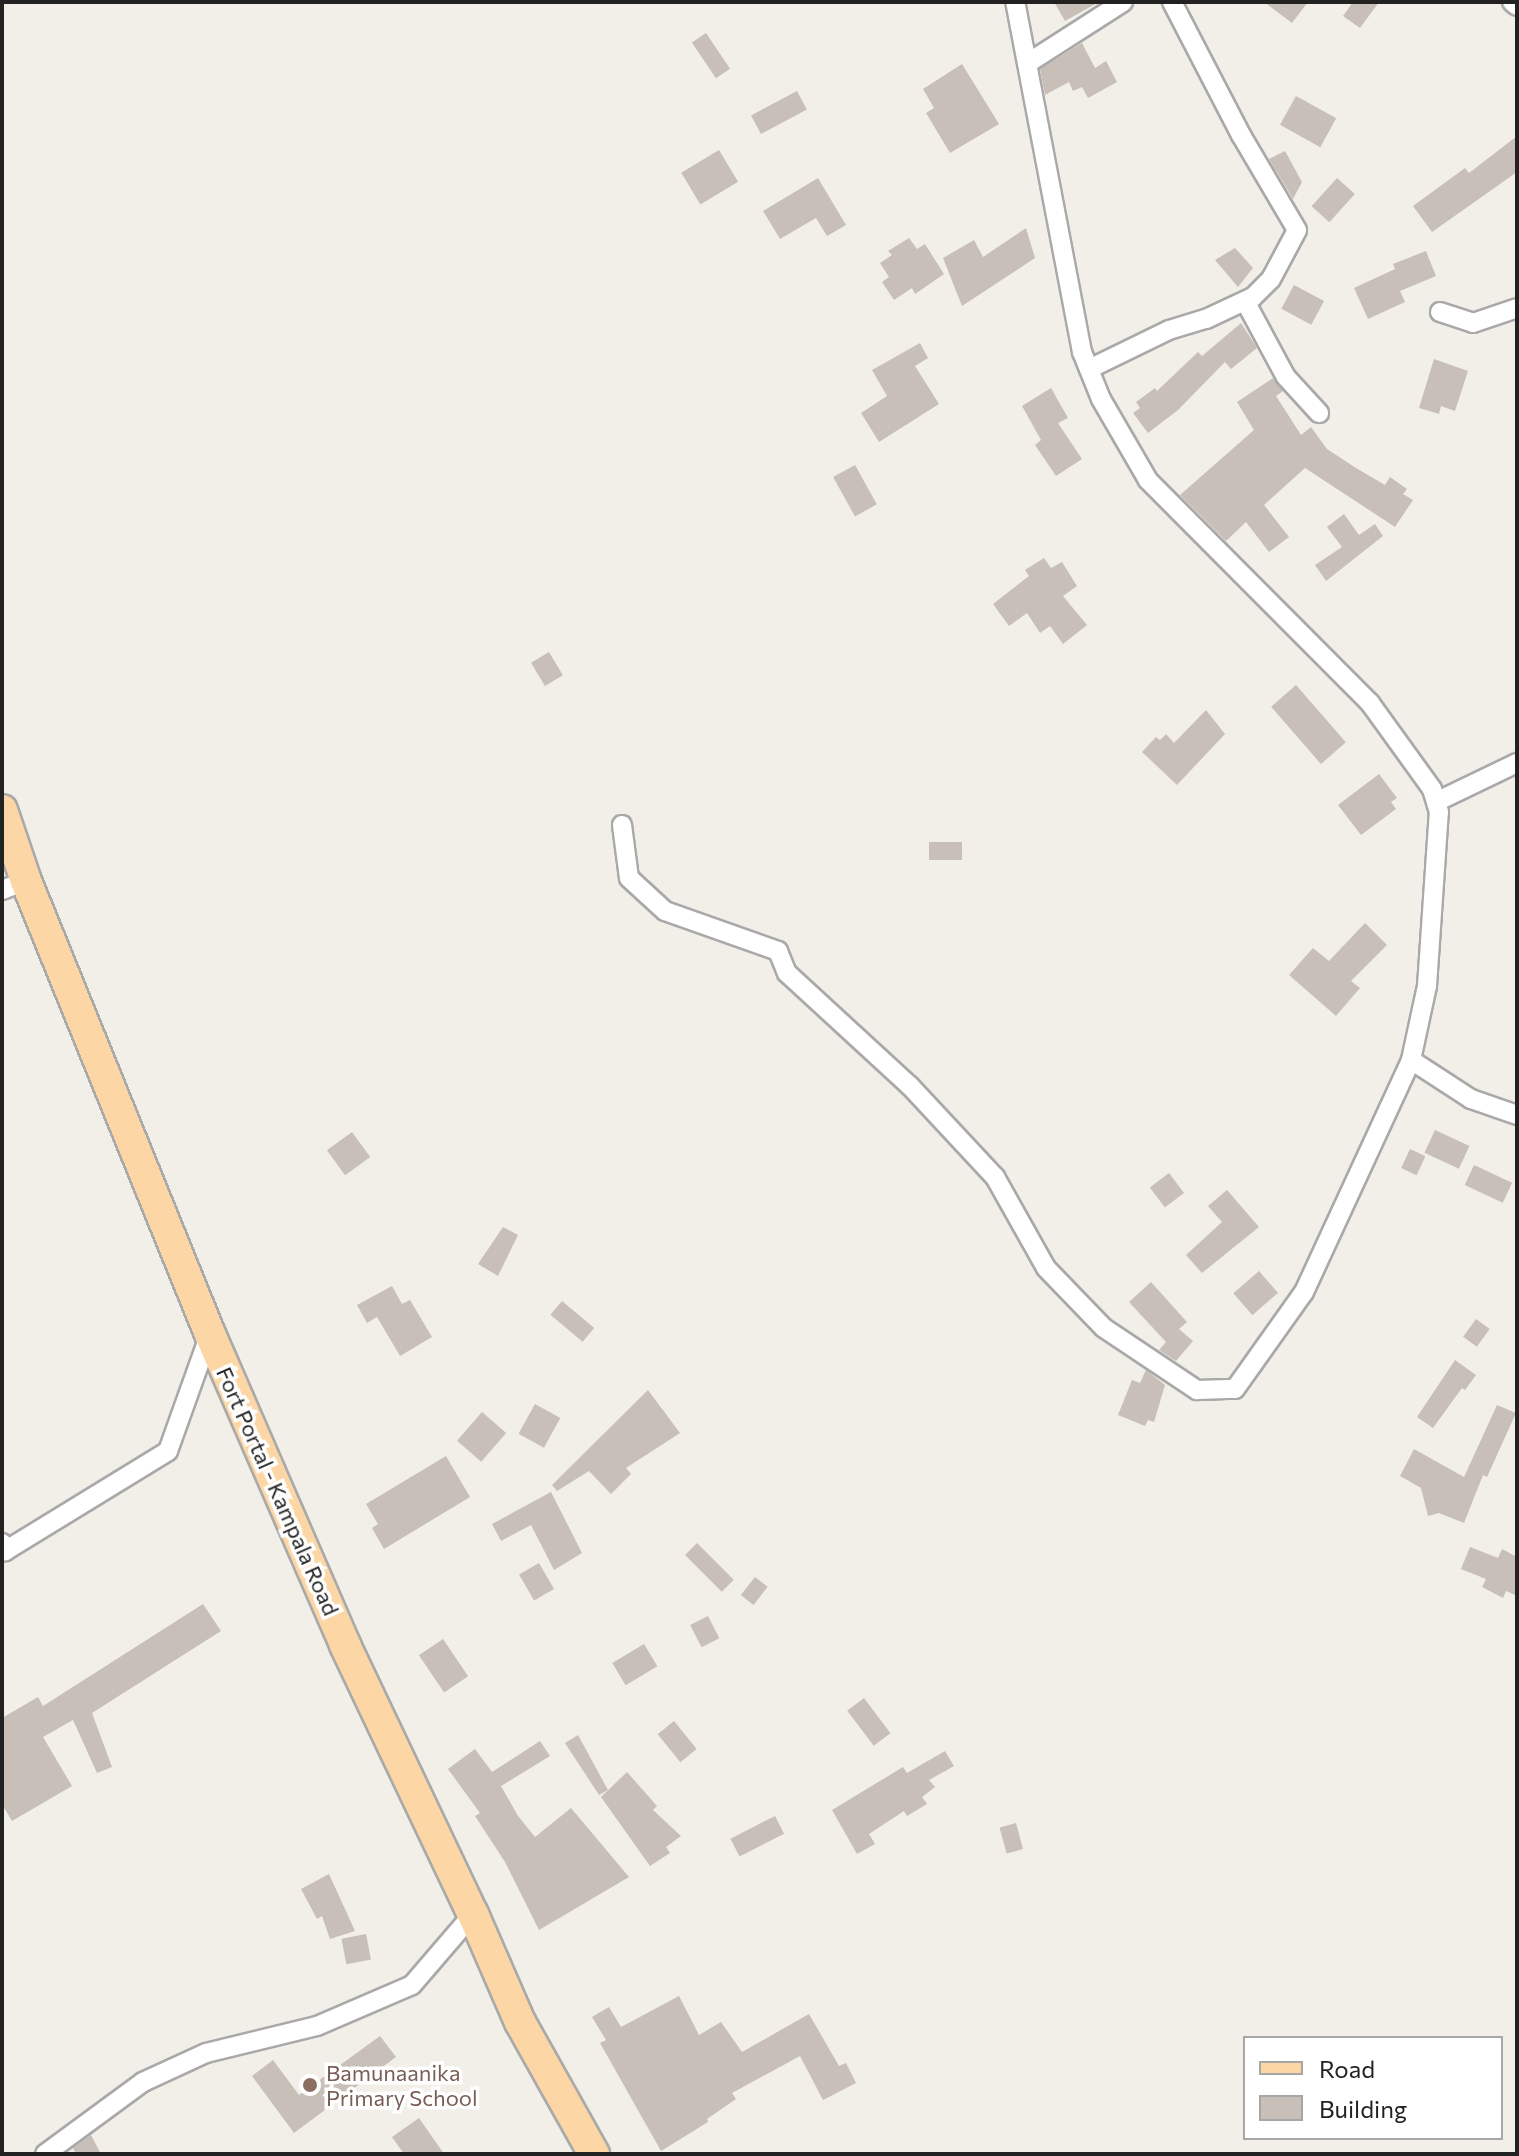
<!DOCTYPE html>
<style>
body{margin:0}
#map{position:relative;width:1519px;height:2156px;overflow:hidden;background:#f2efe9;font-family:Commissioner,sans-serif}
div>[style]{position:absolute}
.building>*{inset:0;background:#c7bfb8;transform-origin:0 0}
.roads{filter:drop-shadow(2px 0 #a9a9a9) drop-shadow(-2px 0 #a9a9a9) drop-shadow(0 2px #a9a9a9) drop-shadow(0 -2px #a9a9a9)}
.street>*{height:18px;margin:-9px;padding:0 9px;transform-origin:9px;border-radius:9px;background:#fff}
.primary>*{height:30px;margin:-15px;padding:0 15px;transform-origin:15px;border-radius:15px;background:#fcd6a4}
.dots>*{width:22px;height:22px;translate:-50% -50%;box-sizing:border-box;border:4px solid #fff;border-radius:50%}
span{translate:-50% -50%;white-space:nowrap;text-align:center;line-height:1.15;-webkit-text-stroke:7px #fff;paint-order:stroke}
.street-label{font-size:22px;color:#222}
.education-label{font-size:22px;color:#785e54}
.left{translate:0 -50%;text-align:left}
.frame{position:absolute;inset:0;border:4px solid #222;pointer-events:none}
.legend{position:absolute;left:1243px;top:2036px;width:260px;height:104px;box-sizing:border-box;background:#fff;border:2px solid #a7a7a7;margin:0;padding:10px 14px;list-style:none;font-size:24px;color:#222}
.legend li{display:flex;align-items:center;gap:16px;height:40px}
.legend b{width:40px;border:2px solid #a7a7a7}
</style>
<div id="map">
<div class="building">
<i style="clip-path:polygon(1054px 2px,1099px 2px,1065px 21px)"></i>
<i style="clip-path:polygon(1264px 2px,1308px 2px,1292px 23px)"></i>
<i style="clip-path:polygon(1353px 2px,1379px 2px,1360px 28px,1343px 16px)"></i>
<i style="left:706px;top:33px;width:43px;height:17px;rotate:56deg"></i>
<i style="clip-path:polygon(1082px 43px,1095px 68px,1106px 61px,1117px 82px,1088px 98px,1082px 87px,1073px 91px,1069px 82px,1045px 95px,1040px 69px)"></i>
<i style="clip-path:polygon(962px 64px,999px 124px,950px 153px,926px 113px,934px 108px,923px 89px)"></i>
<i style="left:797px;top:91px;width:21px;height:52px;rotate:62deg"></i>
<i style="left:1296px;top:96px;width:46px;height:33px;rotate:29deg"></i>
<i style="clip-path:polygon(1517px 136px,1517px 172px,1432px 232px,1413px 206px,1465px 168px,1469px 173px)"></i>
<i style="left:719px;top:150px;width:37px;height:44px;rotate:59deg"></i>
<i style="clip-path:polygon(1285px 151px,1302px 182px,1293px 199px,1269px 159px)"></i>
<i style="clip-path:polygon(818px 178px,846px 225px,827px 236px,816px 218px,780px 239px,763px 211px)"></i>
<i style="left:1337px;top:178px;width:24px;height:38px;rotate:42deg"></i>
<i style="clip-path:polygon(1026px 228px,1035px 258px,962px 306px,943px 258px,974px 240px,983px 257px)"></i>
<i style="clip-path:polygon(909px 238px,917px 249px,925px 244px,944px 274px,915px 294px,912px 288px,894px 300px,882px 282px,889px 277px,880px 263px,892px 255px,888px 251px)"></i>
<i style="clip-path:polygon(1235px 248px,1253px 268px,1238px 287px,1215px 260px)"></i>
<i style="clip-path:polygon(1426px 251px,1436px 276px,1400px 291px,1405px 302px,1368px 319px,1354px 288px,1395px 269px,1393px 264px)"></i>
<i style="left:1294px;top:285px;width:34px;height:27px;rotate:28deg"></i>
<i style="clip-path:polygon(1241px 323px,1257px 348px,1231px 369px,1225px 362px,1178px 410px,1148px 433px,1133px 413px,1140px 408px,1136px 402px,1155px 388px,1157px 391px,1198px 352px,1202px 356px)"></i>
<i style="clip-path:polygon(920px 343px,928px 358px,915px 366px,939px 404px,879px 442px,861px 413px,887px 396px,872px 370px)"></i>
<i style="clip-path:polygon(1434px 359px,1468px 371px,1455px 411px,1441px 406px,1439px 414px,1419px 408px)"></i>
<i style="clip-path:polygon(1273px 378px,1283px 391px,1276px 396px,1301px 435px,1311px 427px,1327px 449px,1356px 468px,1385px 485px,1390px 477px,1407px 489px,1403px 494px,1413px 500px,1395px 527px,1305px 468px,1264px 505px,1289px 537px,1269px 552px,1246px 522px,1226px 541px,1180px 495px,1254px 430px,1237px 402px)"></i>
<i style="clip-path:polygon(1051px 388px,1068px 418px,1058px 423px,1082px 459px,1056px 476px,1035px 445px,1041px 440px,1022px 406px)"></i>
<i style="left:855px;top:465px;width:45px;height:25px;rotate:61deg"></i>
<i style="clip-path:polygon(1344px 514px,1359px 535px,1375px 524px,1383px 536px,1326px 581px,1315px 565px,1342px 547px,1327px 527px)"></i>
<i style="clip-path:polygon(1044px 558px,1051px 568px,1062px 562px,1077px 586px,1063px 596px,1087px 625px,1063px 644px,1050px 626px,1040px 633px,1027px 613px,1009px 626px,993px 604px,1029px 576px,1025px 570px)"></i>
<i style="left:549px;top:652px;width:27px;height:21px;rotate:59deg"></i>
<i style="left:1296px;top:685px;width:76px;height:33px;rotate:49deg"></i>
<i style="clip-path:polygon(1206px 710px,1225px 734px,1177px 785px,1142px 752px,1156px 737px,1160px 740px,1166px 734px,1174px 743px)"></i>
<i style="clip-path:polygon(1379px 774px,1397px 798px,1391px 802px,1396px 809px,1361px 835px,1338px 805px)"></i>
<i style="left:929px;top:842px;width:33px;height:18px"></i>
<i style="clip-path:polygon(1365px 923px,1387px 945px,1351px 981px,1360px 988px,1336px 1016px,1289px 975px,1313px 948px,1329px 961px)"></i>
<i style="left:1435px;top:1130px;width:38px;height:25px;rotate:25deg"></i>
<i style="left:352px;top:1132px;width:31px;height:31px;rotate:54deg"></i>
<i style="left:1410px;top:1149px;width:17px;height:21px;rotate:25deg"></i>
<i style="left:1474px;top:1165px;width:42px;height:22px;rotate:25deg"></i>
<i style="left:1169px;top:1173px;width:25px;height:24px;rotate:53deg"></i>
<i style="clip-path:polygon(1227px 1190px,1259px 1227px,1202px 1273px,1186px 1255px,1222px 1222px,1208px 1206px)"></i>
<i style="clip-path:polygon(503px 1227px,518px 1235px,498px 1276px,478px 1264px)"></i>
<i style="left:1259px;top:1271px;width:29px;height:34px;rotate:49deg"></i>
<i style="clip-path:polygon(1151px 1282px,1187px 1322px,1179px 1329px,1193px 1341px,1176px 1361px,1159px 1350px,1166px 1342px,1129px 1302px)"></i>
<i style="clip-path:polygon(392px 1286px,402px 1304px,410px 1300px,432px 1337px,400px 1356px,377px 1317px,367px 1323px,357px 1305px)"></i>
<i style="left:562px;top:1301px;width:42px;height:18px;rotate:40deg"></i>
<i style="left:1476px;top:1319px;width:17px;height:22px;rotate:36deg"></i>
<i style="clip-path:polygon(1455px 1360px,1476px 1375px,1465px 1390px,1462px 1388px,1433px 1428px,1417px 1417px)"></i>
<i style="clip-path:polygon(1146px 1370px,1165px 1385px,1154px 1422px,1148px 1420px,1145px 1426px,1118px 1415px,1132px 1380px,1140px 1383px)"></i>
<i style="clip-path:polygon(648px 1390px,680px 1433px,626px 1468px,631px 1474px,611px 1494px,589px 1471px,557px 1491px,552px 1485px)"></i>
<i style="left:535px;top:1404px;width:29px;height:34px;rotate:29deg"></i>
<i style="clip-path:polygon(1497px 1405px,1516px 1413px,1487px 1477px,1483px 1475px,1464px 1523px,1439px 1513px,1428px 1516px,1421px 1488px,1400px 1476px,1414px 1449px,1464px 1477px)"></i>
<i style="left:482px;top:1412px;width:32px;height:38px;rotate:41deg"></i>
<i style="clip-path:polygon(446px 1456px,470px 1497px,384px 1549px,372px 1528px,378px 1524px,366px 1504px)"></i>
<i style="clip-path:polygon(551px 1492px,582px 1553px,554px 1570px,531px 1525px,501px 1541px,492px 1524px)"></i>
<i style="left:697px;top:1543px;width:52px;height:17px;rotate:45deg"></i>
<i style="clip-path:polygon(1470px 1547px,1498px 1558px,1502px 1549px,1517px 1557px,1517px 1596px,1506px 1591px,1503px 1598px,1482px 1587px,1486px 1579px,1461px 1569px)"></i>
<i style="left:539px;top:1563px;width:30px;height:23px;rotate:60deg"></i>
<i style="left:755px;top:1577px;width:16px;height:23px;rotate:38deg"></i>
<i style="clip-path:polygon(203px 1604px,221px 1631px,92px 1713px,112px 1767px,97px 1773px,73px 1720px,43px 1737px,72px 1786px,12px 1821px,2px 1804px,2px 1718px,38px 1697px,43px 1706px)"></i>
<i style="left:708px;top:1616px;width:25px;height:20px;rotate:63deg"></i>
<i style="left:443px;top:1639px;width:45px;height:29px;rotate:56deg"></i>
<i style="left:644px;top:1644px;width:26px;height:37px;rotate:59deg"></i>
<i style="left:864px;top:1698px;width:44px;height:21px;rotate:53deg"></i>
<i style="left:674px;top:1721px;width:36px;height:21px;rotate:51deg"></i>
<i style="clip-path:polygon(578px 1735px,608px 1790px,599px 1795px,565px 1743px)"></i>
<i style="clip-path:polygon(540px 1741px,550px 1756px,501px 1786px,518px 1816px,535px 1837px,571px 1808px,629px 1877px,539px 1930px,505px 1862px,475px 1816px,480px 1813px,448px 1769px,475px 1749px,492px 1772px)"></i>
<i style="clip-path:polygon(945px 1751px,954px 1766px,929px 1780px,935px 1787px,922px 1797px,927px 1804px,907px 1816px,904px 1811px,869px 1834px,875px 1844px,857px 1854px,832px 1810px,903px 1767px,907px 1773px)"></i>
<i style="clip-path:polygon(627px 1772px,657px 1806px,653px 1810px,681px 1836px,666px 1847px,670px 1853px,650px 1866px,601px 1797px)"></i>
<i style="left:775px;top:1816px;width:20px;height:50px;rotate:63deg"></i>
<i style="left:1016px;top:1823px;width:27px;height:17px;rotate:75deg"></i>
<i style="clip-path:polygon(329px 1874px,355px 1931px,330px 1939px,322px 1916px,317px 1919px,301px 1889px)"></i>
<i style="left:366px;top:1934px;width:26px;height:25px;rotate:79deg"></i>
<i style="clip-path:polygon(679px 1996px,699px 2035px,721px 2022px,742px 2052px,809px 2014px,839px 2066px,846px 2063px,856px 2083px,823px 2100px,800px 2056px,732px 2093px,736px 2099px,707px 2119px,708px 2122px,661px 2151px,600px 2043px,606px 2040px,592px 2017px,609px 2007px,621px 2027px)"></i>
<i style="clip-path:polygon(380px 2036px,396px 2057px,294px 2133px,252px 2076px,273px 2060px,299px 2095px)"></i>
<i style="clip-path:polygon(419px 2118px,444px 2154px,404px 2154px,392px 2137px)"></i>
<i style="clip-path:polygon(91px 2135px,101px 2154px,76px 2154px,73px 2148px)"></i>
</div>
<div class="roads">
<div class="street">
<i style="left:1512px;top:2px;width:6px;rotate:39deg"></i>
<i style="left:1028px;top:63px;width:113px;rotate:-32.7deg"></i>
<i style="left:1245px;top:301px;width:86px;rotate:61.7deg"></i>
<i style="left:1286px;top:377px;width:49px;rotate:47.5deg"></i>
<i style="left:1440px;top:312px;width:35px;rotate:18deg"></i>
<i style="left:1473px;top:323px;width:46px;rotate:-18.8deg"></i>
<i style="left:1089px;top:369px;width:89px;rotate:-26deg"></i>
<i style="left:1169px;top:330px;width:39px;rotate:-17deg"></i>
<i style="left:1206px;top:319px;width:52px;rotate:-25.1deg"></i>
<i style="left:1253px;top:297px;width:25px;rotate:-45deg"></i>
<i style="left:1271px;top:279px;width:55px;rotate:-62deg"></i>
<i style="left:1297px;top:230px;width:110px;rotate:-120.5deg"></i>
<i style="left:1241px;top:135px;width:150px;rotate:-117.4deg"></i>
<i style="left:1438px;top:801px;width:88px;rotate:-25.7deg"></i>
<i style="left:622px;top:825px;width:53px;rotate:82.5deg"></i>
<i style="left:629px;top:878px;width:49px;rotate:42.5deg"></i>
<i style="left:665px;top:911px;width:120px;rotate:19.5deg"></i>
<i style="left:778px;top:951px;width:24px;rotate:68deg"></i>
<i style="left:787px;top:973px;width:167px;rotate:42.6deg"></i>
<i style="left:910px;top:1086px;width:125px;rotate:47deg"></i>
<i style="left:995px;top:1177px;width:104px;rotate:60.7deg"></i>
<i style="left:1046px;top:1268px;width:83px;rotate:46deg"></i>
<i style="left:1104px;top:1328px;width:112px;rotate:33.7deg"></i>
<i style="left:1197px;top:1390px;width:38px;rotate:-2deg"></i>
<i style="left:1235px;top:1389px;width:119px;rotate:-54.6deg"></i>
<i style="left:1304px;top:1292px;width:255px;rotate:-65.2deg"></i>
<i style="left:1411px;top:1060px;width:76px;rotate:-77.8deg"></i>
<i style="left:1427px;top:986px;width:174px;rotate:-86.1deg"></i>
<i style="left:1439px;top:812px;width:24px;rotate:-107deg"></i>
<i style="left:1432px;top:789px;width:106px;rotate:-125.8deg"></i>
<i style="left:1370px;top:703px;width:315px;rotate:-134.9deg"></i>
<i style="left:1148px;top:480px;width:94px;rotate:-120.1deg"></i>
<i style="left:1101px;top:399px;width:51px;rotate:-112deg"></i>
<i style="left:1082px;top:352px;width:356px;rotate:-100.8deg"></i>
<i style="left:2px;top:890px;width:26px;rotate:-21deg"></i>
<i style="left:1411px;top:1060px;width:72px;rotate:33deg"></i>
<i style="left:1471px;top:1099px;width:49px;rotate:19.2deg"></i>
<i style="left:2px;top:1543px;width:9px;rotate:69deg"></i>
<i style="left:5px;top:1551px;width:191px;rotate:-31.5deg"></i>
<i style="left:168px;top:1451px;width:124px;rotate:-70.3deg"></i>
<i style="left:45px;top:2154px;width:122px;rotate:-36.3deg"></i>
<i style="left:143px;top:2082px;width:69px;rotate:-24.7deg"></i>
<i style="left:206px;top:2053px;width:114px;rotate:-13.7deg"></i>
<i style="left:317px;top:2026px;width:103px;rotate:-23.3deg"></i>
<i style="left:412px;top:1985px;width:94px;rotate:-49.3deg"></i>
</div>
<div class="primary">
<i style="left:2px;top:810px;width:75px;rotate:71.3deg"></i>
<i style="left:26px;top:881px;width:489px;rotate:67.9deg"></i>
<i style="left:210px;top:1334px;width:339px;rotate:66.5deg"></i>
<i style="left:345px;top:1645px;width:298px;rotate:64.6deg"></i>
<i style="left:473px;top:1914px;width:118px;rotate:66.5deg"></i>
<i style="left:520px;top:2022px;width:151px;rotate:60.7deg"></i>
</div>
</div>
<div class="dots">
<i style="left:310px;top:2085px;background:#8d6e63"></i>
</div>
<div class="street-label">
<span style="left:278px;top:1491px;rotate:66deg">Fort Portal - Kampala Road</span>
</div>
<div class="education-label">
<span class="left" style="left:326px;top:2085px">Bamunaanika<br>Primary School</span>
</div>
<div class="frame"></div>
<ul class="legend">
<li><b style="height:10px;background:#fcd6a4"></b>Road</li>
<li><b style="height:22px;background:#c7bfb8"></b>Building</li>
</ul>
</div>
